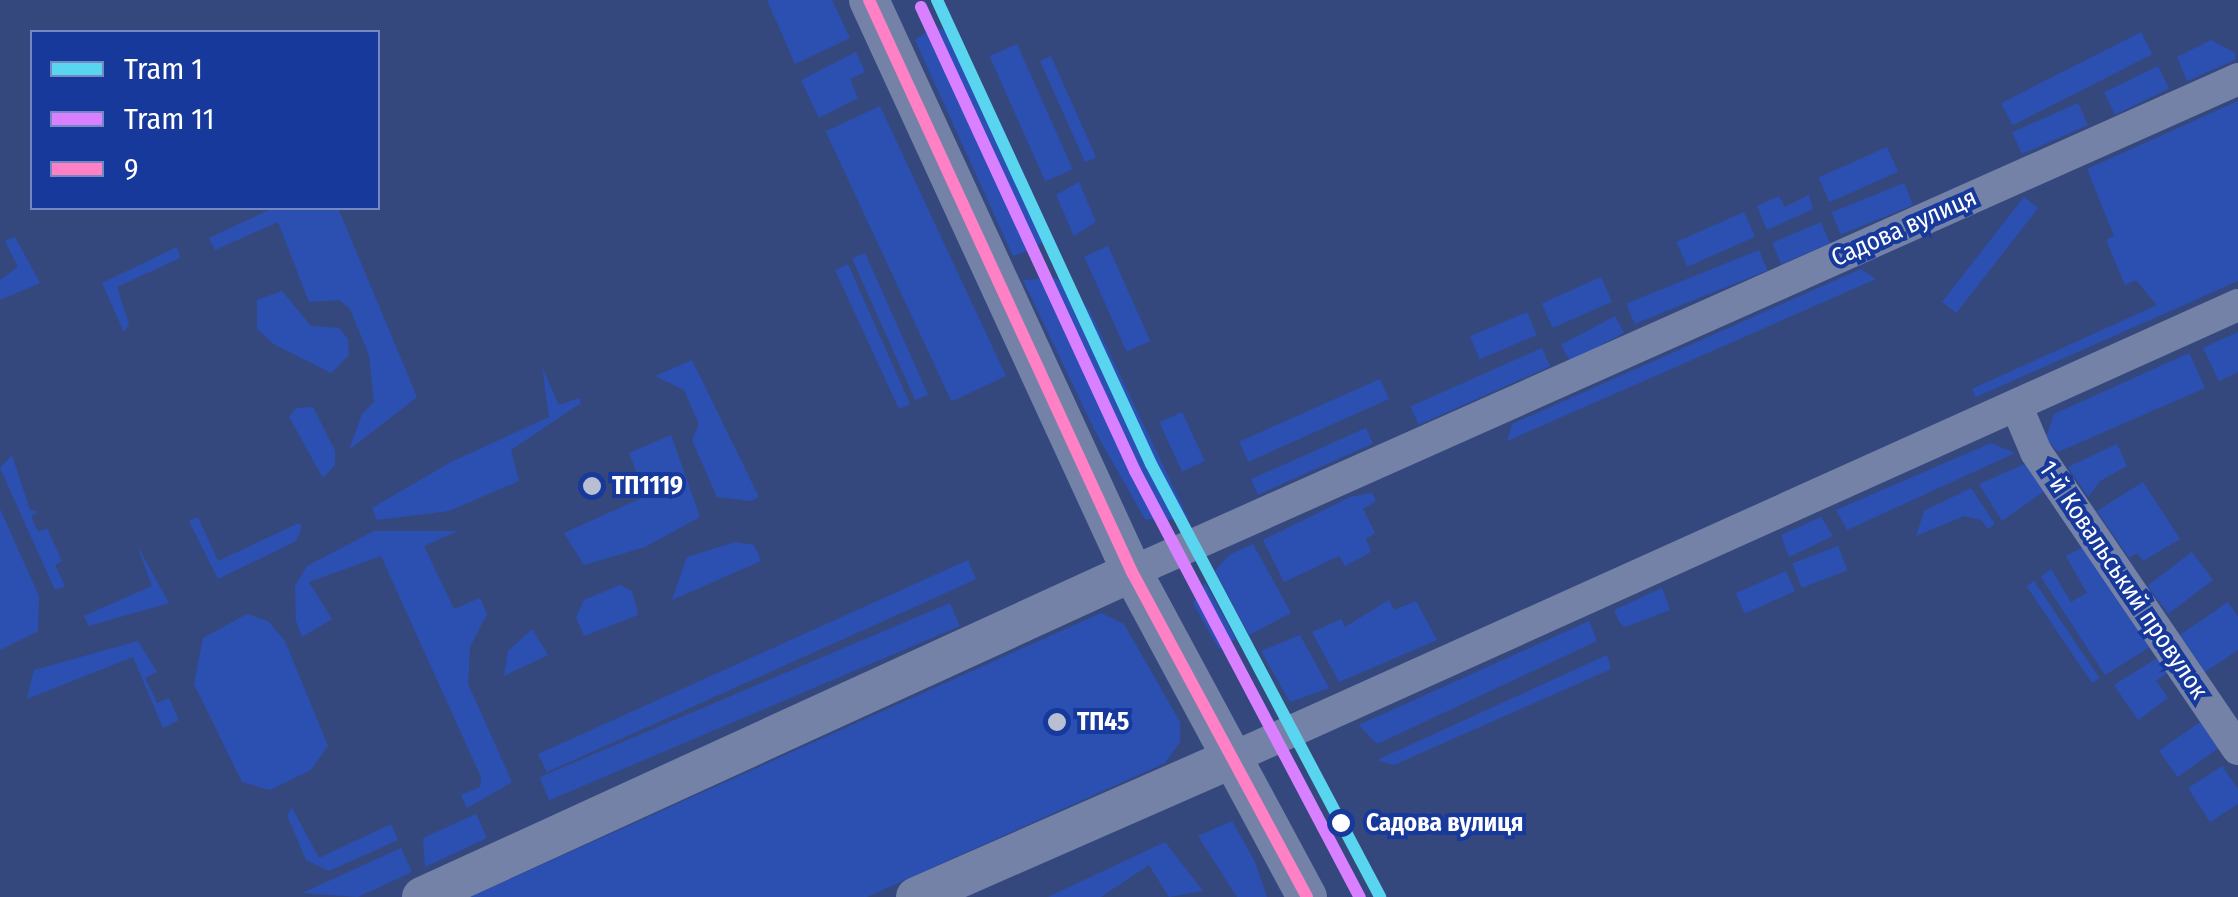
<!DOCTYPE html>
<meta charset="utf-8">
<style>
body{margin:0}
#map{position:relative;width:2238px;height:897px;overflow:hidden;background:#35487e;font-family:"Fira Sans Condensed",sans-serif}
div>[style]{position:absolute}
.green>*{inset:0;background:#2b50b2;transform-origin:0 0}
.minor>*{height:32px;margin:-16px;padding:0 16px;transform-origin:16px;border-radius:16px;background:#7582a8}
.tertiary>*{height:40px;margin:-20px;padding:0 20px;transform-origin:20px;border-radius:20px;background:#7582a8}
.bus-1>*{height:12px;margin:-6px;padding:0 6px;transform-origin:6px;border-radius:6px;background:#ff80c5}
.tram-1>*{height:12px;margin:-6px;padding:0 6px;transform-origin:6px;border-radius:6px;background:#5ad5f0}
.tram-2>*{height:12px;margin:-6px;padding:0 6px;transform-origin:6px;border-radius:6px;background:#d880ff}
.dots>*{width:28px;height:28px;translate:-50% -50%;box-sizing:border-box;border:5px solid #17399c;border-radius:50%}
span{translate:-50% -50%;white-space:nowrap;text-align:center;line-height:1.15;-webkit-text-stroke:8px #17399c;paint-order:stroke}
.street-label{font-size:25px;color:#fff}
.poi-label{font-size:25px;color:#fff;font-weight:700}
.left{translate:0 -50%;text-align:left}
.stop-label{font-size:25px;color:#fff;font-weight:700}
.legend{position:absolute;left:30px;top:30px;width:350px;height:180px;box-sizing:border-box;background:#17399c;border:2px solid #7488c4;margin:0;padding:12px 18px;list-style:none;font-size:30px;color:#fff}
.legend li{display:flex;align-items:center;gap:20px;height:50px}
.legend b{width:50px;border:2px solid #7488c4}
</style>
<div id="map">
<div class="green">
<i style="clip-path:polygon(767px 0,832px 0,850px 38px,795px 64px)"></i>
<i style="clip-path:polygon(933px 28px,946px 30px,952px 41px,1043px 242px,1027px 251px,1013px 256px,915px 40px)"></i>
<i style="left:2141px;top:32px;width:25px;height:157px;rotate:63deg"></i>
<i style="clip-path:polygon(2211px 40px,2235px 53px,2235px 60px,2187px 81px,2177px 57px)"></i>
<i style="left:1017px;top:44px;width:137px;height:30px;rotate:66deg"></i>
<i style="clip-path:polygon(856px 52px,865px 72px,850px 79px,858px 98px,819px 118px,801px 80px)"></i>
<i style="left:1051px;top:56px;width:111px;height:12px;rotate:66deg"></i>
<i style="left:2158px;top:66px;width:25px;height:60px;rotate:64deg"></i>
<i style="clip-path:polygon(2238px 101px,2238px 281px,1976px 397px,1972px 389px,2157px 305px,2136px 280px,2125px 285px,2106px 240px,2114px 236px,2087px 169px)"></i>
<i style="left:2078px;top:103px;width:24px;height:72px;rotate:66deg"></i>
<i style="left:880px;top:106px;width:298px;height:60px;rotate:65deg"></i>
<i style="left:1887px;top:147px;width:27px;height:75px;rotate:66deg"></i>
<i style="clip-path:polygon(1079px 182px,1096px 222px,1074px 236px,1056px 195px)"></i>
<i style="left:1904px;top:183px;width:24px;height:78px;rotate:68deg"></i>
<i style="clip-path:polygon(1809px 195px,1813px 209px,1767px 230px,1757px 206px,1779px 196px,1785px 207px)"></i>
<i style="left:2024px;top:197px;width:18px;height:133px;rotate:38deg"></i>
<i style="clip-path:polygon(273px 208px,338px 208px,417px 397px,349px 450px,362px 414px,374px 402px,369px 355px,350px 309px,339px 300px,309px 302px,278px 222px,215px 250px,209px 238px)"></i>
<i style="left:1744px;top:212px;width:27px;height:74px;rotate:66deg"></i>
<i style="left:1821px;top:222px;width:23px;height:53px;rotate:67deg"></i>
<i style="clip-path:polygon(15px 237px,40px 283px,0 300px,0 280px,18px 267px,5px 241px)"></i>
<i style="left:1108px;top:246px;width:104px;height:26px;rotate:66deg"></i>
<i style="clip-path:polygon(177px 247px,180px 258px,117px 287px,129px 324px,124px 332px,102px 283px)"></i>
<i style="left:1759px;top:250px;width:22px;height:143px;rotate:68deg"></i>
<i style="left:865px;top:253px;width:155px;height:14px;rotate:66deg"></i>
<i style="clip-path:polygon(848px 264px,910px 404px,899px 409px,835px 270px)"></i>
<i style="clip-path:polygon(1861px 269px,1876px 279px,1507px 441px,1512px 424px)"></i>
<i style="left:1601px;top:277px;width:27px;height:65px;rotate:66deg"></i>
<i style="clip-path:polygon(1056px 278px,1089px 310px,1189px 520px,1145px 519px,1094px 429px,1023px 280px)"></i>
<i style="clip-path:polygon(282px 291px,311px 326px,339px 328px,348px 339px,349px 355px,331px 373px,275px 345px,257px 329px,257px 300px)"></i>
<i style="left:1527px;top:312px;width:25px;height:62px;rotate:67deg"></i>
<i style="left:1615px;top:316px;width:19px;height:61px;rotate:62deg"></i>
<i style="clip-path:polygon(2238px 332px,2238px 372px,2219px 381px,2203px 348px)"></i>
<i style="left:1542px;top:348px;width:20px;height:144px;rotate:66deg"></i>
<i style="clip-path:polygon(2189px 353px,2205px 388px,2058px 452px,2046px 438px,2054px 414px)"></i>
<i style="clip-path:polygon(692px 360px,759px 497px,750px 501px,717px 497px,692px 440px,699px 424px,684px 390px,655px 376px)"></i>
<i style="clip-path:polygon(542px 367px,559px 405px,579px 398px,581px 403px,511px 450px,519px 481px,449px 511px,377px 520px,372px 508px,451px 462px,549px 417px)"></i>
<i style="left:1380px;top:379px;width:22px;height:154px;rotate:66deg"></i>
<i style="clip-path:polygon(313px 407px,335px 451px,335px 465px,323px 478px,289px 417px,296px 408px)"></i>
<i style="left:1182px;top:412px;width:54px;height:25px;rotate:65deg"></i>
<i style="left:1366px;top:428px;width:17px;height:126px;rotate:66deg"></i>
<i style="clip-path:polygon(671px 435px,700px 517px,645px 547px,584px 565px,564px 533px,646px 496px,629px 453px)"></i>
<i style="clip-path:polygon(1991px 443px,2015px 453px,1847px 530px,1836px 510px)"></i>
<i style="clip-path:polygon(2117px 444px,2127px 466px,2100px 481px,2088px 497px,2068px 467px)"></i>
<i style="clip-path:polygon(12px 455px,30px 510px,38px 512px,31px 516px,38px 532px,47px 528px,62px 561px,55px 565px,65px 586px,55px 590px,0 468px)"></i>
<i style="clip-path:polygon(2027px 463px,2046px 490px,2002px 521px,1979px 484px)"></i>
<i style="clip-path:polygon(2143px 482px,2180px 539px,2143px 561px,2137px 553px,2129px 558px,2097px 511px)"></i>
<i style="clip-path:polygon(1971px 488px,1995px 524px,1988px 529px,1981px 520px,1964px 516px,1916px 536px,1924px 511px)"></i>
<i style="clip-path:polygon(1372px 493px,1376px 501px,1363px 509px,1375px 533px,1366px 539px,1371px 552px,1345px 566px,1339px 556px,1284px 582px,1263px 540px,1350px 497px)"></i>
<i style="clip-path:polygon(0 509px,39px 596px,38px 631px,0 650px)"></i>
<i style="clip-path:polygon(198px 517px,218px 561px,299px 523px,302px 527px,296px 541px,218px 579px,189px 521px)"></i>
<i style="clip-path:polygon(1821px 517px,1833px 536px,1789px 557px,1781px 535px)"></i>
<i style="clip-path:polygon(374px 531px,458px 531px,424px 546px,454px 609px,480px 598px,487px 614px,470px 647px,468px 684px,512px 782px,467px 808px,461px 795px,480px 787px,481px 777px,381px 556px,309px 582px,332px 619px,302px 637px,296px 621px,295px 586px,307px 566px)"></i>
<i style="clip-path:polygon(735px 542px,754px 545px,761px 561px,672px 600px,687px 557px)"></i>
<i style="clip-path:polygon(1253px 544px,1291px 613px,1249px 635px,1215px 571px,1229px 555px)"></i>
<i style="clip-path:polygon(137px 545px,169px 603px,89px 626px,84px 616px,152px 586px)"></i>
<i style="left:1838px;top:546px;width:26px;height:49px;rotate:69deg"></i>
<i style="clip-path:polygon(2084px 547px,2150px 647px,2105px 675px,2041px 577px,2051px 569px,2071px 602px,2087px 593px,2066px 556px)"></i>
<i style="left:2192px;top:552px;width:35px;height:56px;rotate:53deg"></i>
<i style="clip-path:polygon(968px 560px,976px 579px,897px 615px,547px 772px,538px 754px)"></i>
<i style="left:1786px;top:571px;width:22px;height:55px;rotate:66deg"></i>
<i style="left:2034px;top:581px;width:117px;height:9px;rotate:56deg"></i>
<i style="clip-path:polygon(1205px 583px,1236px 639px,1219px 649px,1193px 603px)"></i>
<i style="clip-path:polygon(620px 585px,632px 591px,638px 615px,584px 636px,576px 617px,584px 600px)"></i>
<i style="clip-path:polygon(1662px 588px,1670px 610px,1625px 627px,1619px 622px,1614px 610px)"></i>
<i style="clip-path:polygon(1389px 600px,1394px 610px,1416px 601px,1437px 640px,1339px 682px,1312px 632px,1341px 619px,1345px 627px)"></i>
<i style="clip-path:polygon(2228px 602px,2238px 617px,2238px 650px,2205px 672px,2180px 635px)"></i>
<i style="left:950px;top:603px;width:25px;height:446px;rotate:67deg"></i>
<i style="clip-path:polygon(1101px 613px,1124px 624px,1180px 722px,1180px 742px,1165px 763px,867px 897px,470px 897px)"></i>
<i style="clip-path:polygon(247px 614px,268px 621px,285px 641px,328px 746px,311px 770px,270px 790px,242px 782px,194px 684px,203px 638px)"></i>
<i style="clip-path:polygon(1589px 621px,1597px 641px,1377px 744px,1359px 725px)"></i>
<i style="clip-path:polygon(532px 629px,548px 655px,504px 676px,508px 651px)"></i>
<i style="clip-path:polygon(1300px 635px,1329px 688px,1290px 702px,1261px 651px)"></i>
<i style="clip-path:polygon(138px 641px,157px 672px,145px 678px,157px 703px,169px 698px,179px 720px,163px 728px,133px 657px,27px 699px,34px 670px)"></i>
<i style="clip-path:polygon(1607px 655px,1611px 669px,1394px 765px,1377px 760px)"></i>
<i style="clip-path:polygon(2157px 658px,2167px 673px,2156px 681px,2168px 698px,2138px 720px,2114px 685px)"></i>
<i style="left:2200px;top:722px;width:32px;height:50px;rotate:55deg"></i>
<i style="clip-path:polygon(2222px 766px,2238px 789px,2238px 804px,2210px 822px,2188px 788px)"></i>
<i style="clip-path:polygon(292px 808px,319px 858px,391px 824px,398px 840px,329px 871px,306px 860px,287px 815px)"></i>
<i style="clip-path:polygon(476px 814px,487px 838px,425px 867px,423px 838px)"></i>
<i style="clip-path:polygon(1232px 821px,1255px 862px,1267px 897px,1237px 897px,1198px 836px)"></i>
<i style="clip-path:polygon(1165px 842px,1203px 891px,1169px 897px,1149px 865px,1101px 897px,1048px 897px)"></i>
<i style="clip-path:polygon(401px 848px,412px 872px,358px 897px,302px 893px)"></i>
</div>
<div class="minor">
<i style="left:2017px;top:407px;width:49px;rotate:67.1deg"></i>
<i style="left:2036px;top:452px;width:359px;rotate:55.8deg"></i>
<i style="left:1132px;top:572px;width:1211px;rotate:-24.02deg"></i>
<i style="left:1232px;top:758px;width:1103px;rotate:-24.24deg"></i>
</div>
<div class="tertiary">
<i style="left:869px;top:0;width:630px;rotate:65.31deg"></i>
<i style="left:1132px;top:572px;width:369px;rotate:61.7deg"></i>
<i style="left:422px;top:897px;width:781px;rotate:-24.6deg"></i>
<i style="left:916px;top:897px;width:345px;rotate:-23.7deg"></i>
</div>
<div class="bus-1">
<i style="left:869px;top:0;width:630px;rotate:65.31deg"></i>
<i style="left:1132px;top:572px;width:369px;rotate:61.7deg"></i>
</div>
<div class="tram-1">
<i style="left:937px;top:0;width:511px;rotate:65.24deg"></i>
<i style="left:1151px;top:464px;width:490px;rotate:62.1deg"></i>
</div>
<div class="tram-2">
<i style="left:921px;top:7px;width:511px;rotate:65.24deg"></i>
<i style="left:1135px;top:471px;width:482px;rotate:62.2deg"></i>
</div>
<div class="dots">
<i style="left:592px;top:486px;background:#b8bfd2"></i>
<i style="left:1057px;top:722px;background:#b8bfd2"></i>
<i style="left:1341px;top:823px;background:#fff"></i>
</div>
<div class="street-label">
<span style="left:1904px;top:228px;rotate:-24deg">Садова вулиця</span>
<span style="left:2123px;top:580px;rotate:56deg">1-й Ковальський провулок</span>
</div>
<div class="poi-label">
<span class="left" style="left:612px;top:486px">ТП1119</span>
<span class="left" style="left:1077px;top:722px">ТП45</span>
</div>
<div class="stop-label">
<span class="left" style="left:1366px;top:823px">Садова вулиця</span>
</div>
<ul class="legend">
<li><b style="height:12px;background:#5ad5f0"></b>Tram 1</li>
<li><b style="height:12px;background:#d880ff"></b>Tram 11</li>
<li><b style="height:12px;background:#ff80c5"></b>9</li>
</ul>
</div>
